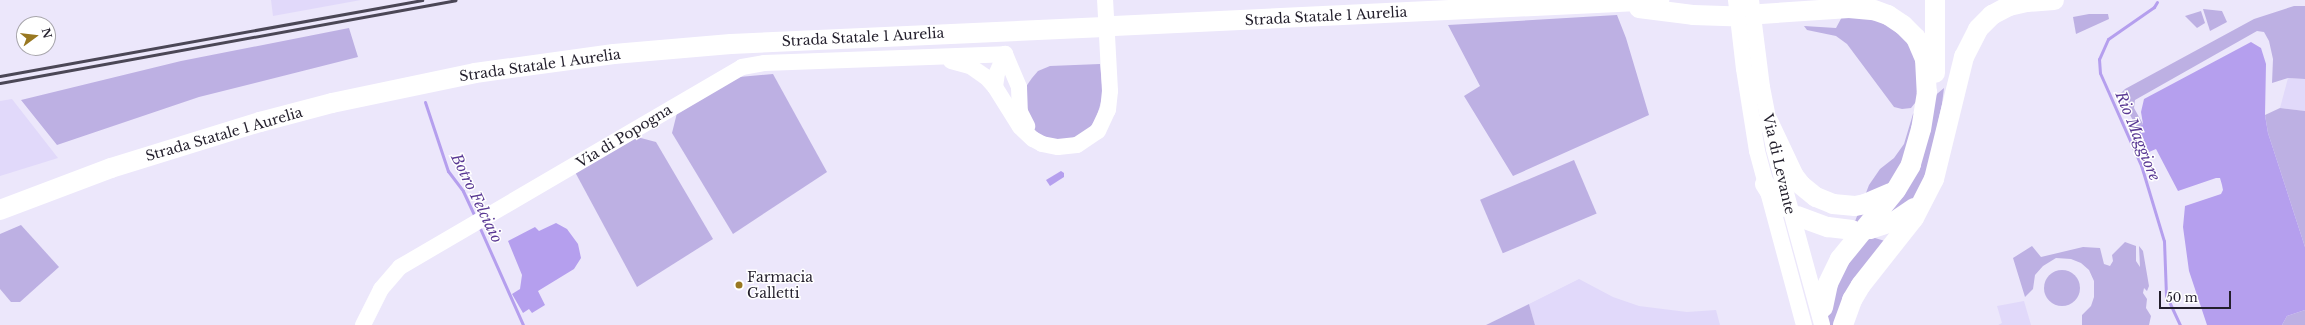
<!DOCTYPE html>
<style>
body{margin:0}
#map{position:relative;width:2305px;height:325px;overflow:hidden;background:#ece7fb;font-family:"Libre Baskerville",serif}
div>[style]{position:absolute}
.built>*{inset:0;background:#e1d9fa}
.green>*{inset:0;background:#bdb0e3;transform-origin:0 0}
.round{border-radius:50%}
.water>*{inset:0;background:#b59fee}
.stream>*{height:3px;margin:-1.5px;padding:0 1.5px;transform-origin:1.5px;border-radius:1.5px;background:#b59fee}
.secondary>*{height:16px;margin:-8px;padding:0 8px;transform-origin:8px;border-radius:8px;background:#fff}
.highway>*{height:20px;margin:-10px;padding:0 10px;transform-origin:10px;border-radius:10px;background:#fff}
.rail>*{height:3px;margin:-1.5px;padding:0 1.5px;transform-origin:1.5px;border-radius:1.5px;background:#4b4756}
.dots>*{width:11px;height:11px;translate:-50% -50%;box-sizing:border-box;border:2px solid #fff;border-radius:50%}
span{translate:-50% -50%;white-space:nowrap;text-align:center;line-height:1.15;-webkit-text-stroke:3px #fff;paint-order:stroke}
.street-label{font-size:14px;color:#231f2c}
.poi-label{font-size:14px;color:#231f2c}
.left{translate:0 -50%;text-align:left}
.water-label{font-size:15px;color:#593893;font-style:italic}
.north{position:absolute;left:16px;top:16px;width:40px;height:40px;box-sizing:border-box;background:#fff;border:1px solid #a7a5ab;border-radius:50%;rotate:75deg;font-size:11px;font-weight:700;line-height:16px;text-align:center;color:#231f2c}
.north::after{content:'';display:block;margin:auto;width:14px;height:18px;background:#997821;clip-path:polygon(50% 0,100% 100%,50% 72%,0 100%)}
.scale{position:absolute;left:2159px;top:291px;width:72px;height:18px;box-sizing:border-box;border:2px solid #231f2c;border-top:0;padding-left:5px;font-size:12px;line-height:14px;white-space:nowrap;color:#231f2c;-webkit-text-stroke:3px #fff;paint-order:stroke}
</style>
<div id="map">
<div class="built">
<i style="clip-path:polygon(271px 0,361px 0,273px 16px)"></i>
<i style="clip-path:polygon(2288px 78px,2305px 79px,2305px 111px,2280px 108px)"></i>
<i style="clip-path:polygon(12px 99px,58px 158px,0 176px,0 101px)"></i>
<i style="clip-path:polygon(1579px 279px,1613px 297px,1639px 306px,1687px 312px,1716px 310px,1720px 325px,1535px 325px,1529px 304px)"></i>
<i style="clip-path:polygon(2024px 301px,2031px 325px,1998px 325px,2002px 323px,1997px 306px)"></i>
</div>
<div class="green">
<i style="clip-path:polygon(2294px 6px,2305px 6px,2305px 79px,2288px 78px,2272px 83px,2273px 59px,2269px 41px,2264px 32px,2257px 31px,2135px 100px,2134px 108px,2143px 124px,2137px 128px,2121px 98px,2120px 94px,2125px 89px,2254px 19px)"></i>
<i style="clip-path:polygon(2203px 9px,2222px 11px,2227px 22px,2210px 31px)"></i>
<i style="clip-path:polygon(2201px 11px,2205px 23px,2197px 28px,2185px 16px)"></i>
<i style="clip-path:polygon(2089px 14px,2108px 14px,2109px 19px,2076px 34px,2073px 17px)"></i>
<i style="clip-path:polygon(1617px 15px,1626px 38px,1649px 115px,1513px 176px,1464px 96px,1480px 86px,1448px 25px)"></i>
<i style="clip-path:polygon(1843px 15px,1856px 15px,1893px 24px,1918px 52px,1919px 98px,1911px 108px,1902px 109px,1894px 107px,1847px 44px,1836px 36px,1807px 30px,1804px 26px,1836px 28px)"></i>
<i style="clip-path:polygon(349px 28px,358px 57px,199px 97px,57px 145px,21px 100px,181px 61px)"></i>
<i style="clip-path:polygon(1100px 64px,1103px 95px,1096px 119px,1086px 133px,1068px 142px,1043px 139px,1028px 123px,1025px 88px,1032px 78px,1038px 71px,1050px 66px)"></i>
<i style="clip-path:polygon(773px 74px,827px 172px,733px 234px,672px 133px,677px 113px,739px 77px)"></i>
<i style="clip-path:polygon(1944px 88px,1942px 104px,1927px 173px,1917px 194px,1905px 209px,1854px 224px,1869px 185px,1880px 169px,1894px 158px,1904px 144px,1913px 114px)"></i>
<i style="clip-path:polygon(2280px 108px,2305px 111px,2305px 247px,2268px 133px,2265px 115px)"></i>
<i style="clip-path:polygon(637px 137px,656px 142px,713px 239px,637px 287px,575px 172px)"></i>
<i style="left:1574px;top:160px;width:58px;height:102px;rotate:67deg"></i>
<i style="clip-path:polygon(21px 225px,59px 267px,20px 302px,11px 302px,0 289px,0 234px)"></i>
<i style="clip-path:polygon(1875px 238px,1885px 241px,1837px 325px,1828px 325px,1826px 318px,1831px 292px,1860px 241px)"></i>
<i style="clip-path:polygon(2125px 242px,2136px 246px,2136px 261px,2140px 267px,2139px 246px,2143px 251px,2149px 286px,2147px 291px,2144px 288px,2143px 293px,2147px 299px,2146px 308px,2151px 316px,2149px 325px,2082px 325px,2082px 315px,2091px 306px,2094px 297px,2094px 281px,2089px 270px,2081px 263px,2071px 259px,2056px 258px,2043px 266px,2035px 275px,2033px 289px,2025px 297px,2013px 258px,2032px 246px,2041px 257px,2083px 247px,2100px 248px,2104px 264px,2110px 266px,2113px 261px,2112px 255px)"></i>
<i class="round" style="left:2044px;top:270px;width:36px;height:36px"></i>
<i style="clip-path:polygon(1529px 304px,1535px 325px,1486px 325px)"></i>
<i style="clip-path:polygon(2305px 310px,2305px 325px,2282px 325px,2287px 316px)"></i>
</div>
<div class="water">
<i style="clip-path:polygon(2251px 42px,2261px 48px,2266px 64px,2265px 115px,2268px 133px,2305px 247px,2305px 310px,2287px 316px,2282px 325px,2207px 325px,2189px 271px,2183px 227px,2185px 206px,2221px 194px,2223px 190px,2222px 185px,2220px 178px,2216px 178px,2178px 191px,2156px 149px,2149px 152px,2137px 128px,2143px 124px,2141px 112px,2144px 99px)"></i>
<i style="clip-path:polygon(1061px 171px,1064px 173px,1064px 177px,1050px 186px,1046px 180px)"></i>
<i style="clip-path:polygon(556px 223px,567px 229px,578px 244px,581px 258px,574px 269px,538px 291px,545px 305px,532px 313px,529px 309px,523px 313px,512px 294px,520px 289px,522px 275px,508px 241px,535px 227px,539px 231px)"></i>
</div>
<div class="stream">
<i style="left:2157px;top:2px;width:6px;rotate:121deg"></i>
<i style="left:2154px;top:7px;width:56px;rotate:145.2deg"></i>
<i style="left:2108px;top:39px;width:22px;rotate:114deg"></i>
<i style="left:2099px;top:59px;width:14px;rotate:86deg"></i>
<i style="left:2100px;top:73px;width:101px;rotate:66deg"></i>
<i style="left:2141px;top:165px;width:79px;rotate:73.2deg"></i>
<i style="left:2164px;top:241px;width:54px;rotate:87.9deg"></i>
<i style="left:2166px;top:295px;width:33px;rotate:65deg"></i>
<i style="left:425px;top:102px;width:73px;rotate:71.6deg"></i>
<i style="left:448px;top:171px;width:25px;rotate:53deg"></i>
<i style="left:463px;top:191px;width:29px;rotate:65deg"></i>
<i style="left:479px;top:226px;width:108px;rotate:66deg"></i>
</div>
<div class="secondary">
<i style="left:1736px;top:0;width:69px;rotate:83.4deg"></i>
<i style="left:1744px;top:69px;width:83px;rotate:81deg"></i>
<i style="left:1757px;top:151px;width:180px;rotate:74.9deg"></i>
<i style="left:1751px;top:0;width:88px;rotate:82.8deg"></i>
<i style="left:1762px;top:87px;width:63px;rotate:79deg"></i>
<i style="left:1774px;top:149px;width:182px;rotate:74.7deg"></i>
<i style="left:1005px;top:54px;width:36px;rotate:67deg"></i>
<i style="left:1019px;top:87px;width:25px;rotate:88deg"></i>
<i style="left:1020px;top:112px;width:16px;rotate:63deg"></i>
<i style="left:951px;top:61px;width:20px;rotate:15deg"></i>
<i style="left:970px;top:66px;width:19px;rotate:35deg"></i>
<i style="left:986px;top:77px;width:13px;rotate:48deg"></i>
<i style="left:995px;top:87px;width:47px;rotate:58deg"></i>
<i style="left:1020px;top:127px;width:18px;rotate:43deg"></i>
<i style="left:1033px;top:139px;width:10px;rotate:29deg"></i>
<i style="left:1042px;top:144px;width:16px;rotate:11deg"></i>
<i style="left:1058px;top:147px;width:19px;rotate:-6deg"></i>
<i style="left:1077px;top:145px;width:25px;rotate:-34deg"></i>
<i style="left:1098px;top:131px;width:23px;rotate:-65deg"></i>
<i style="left:1108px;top:110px;width:19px;rotate:-84deg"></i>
<i style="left:1110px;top:91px;width:91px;rotate:-93.1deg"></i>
<i style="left:995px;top:87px;width:14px;rotate:-82deg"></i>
<i style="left:997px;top:73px;width:21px;rotate:-67deg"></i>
<i style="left:363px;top:325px;width:40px;rotate:-63.4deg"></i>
<i style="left:381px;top:289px;width:29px;rotate:-49deg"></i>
<i style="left:400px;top:267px;width:396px;rotate:-30.3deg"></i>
<i style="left:742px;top:67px;width:22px;rotate:-10deg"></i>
<i style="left:764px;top:63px;width:241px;rotate:-2.1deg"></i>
</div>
<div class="highway">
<i style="left:1639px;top:8px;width:54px;rotate:7.4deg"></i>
<i style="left:1693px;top:15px;width:38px;rotate:2deg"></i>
<i style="left:1761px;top:14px;width:88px;rotate:-3.9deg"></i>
<i style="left:1849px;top:8px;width:25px;rotate:5deg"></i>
<i style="left:1874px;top:10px;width:15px;rotate:20deg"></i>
<i style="left:1888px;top:15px;width:18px;rotate:34deg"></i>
<i style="left:1903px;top:25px;width:18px;rotate:45deg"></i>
<i style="left:1916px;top:38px;width:23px;rotate:67deg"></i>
<i style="left:1925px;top:59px;width:33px;rotate:87deg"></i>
<i style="left:1927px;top:92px;width:37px;rotate:99deg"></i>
<i style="left:1921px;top:129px;width:37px;rotate:106deg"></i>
<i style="left:1911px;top:165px;width:29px;rotate:121deg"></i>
<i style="left:1896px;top:190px;width:89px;rotate:129.1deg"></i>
<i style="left:1840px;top:259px;width:28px;rotate:116deg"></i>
<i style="left:1828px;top:284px;width:24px;rotate:102deg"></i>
<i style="left:1114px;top:26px;width:546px;rotate:-2.73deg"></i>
<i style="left:1935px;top:73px;width:73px;rotate:-90deg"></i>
<i style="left:1768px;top:121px;width:61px;rotate:64.7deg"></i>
<i style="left:1794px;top:176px;width:11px;rotate:52deg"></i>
<i style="left:1801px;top:185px;width:19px;rotate:39deg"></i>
<i style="left:1816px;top:197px;width:18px;rotate:22deg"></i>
<i style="left:1833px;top:204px;width:22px;rotate:5deg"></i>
<i style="left:1855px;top:206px;width:10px;rotate:-11deg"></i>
<i style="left:1865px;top:204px;width:28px;rotate:-23deg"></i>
<i style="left:1765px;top:184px;width:15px;rotate:58deg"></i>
<i style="left:1773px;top:197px;width:14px;rotate:45deg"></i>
<i style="left:0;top:210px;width:119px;rotate:-20.7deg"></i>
<i style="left:111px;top:168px;width:156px;rotate:-17.2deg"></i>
<i style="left:260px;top:122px;width:74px;rotate:-14.8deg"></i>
<i style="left:332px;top:103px;width:146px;rotate:-11.8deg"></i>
<i style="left:475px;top:73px;width:140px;rotate:-7.8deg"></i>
<i style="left:614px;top:54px;width:117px;rotate:-4.9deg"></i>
<i style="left:731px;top:44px;width:368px;rotate:-2.6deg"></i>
<i style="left:1797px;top:216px;width:33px;rotate:20deg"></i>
<i style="left:1828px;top:227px;width:24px;rotate:7deg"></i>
<i style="left:1870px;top:229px;width:26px;rotate:-18deg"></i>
<i style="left:1895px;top:221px;width:23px;rotate:-34deg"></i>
<i style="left:1843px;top:325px;width:27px;rotate:-70deg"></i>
<i style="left:1852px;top:300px;width:17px;rotate:-59deg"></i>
<i style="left:1861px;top:285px;width:85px;rotate:-51.7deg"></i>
<i style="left:1914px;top:218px;width:44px;rotate:-62.9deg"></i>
<i style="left:1934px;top:179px;width:126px;rotate:-76.2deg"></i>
<i style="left:1964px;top:57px;width:31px;rotate:-63deg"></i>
<i style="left:1978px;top:29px;width:20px;rotate:-45deg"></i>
<i style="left:1992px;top:15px;width:19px;rotate:-28deg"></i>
<i style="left:2009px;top:6px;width:18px;rotate:-13deg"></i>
<i style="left:2027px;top:2px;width:27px;rotate:-4deg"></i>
</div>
<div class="rail">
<i style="left:0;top:76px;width:429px;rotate:-10.2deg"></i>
<i style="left:0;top:83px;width:463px;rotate:-10.3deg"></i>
</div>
<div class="dots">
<i style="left:739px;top:285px;background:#997821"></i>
</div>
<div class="street-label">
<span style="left:1326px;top:16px;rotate:-3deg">Strada Statale 1 Aurelia</span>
<span style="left:863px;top:37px;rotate:-3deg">Strada Statale 1 Aurelia</span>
<span style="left:540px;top:65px;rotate:-8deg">Strada Statale 1 Aurelia</span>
<span style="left:224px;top:134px;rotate:-16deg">Strada Statale 1 Aurelia</span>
<span style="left:624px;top:136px;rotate:-31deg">Via di Popogna</span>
<span style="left:1779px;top:164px;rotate:77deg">Via di Levante</span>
</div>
<div class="poi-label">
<span class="left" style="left:747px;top:285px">Farmacia<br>Galletti</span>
</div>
<div class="water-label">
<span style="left:2138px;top:136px;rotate:68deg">Rio Maggiore</span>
<span style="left:477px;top:198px;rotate:64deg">Botro Felciaio</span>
</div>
<div class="north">N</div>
<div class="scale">50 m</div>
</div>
